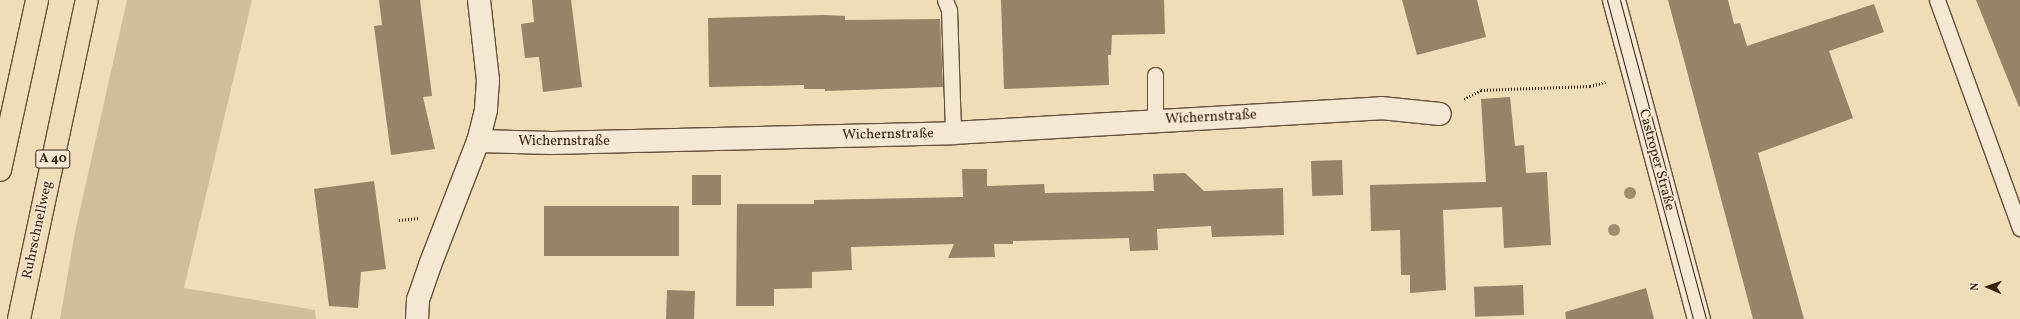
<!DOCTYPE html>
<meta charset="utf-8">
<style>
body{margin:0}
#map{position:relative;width:2020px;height:319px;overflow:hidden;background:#efdcb9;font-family:Vollkorn,serif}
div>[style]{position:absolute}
.green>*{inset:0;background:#d0bd9c}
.building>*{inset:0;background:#968368;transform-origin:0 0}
.path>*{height:2.5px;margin-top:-1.25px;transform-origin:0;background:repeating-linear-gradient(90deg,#362310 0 1px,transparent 0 3px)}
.roads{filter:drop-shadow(1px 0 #64513a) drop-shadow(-1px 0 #64513a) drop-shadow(0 1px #64513a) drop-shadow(0 -1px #64513a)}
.lane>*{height:15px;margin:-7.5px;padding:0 7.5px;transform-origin:7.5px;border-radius:7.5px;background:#f5e8d2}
.street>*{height:22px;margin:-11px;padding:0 11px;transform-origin:11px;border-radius:11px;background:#f5e8d2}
.secondary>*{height:22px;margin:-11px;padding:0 11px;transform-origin:11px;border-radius:11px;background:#f5e8d2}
.highway>*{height:22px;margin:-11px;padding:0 11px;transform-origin:11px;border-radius:11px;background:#efdcb9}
.tram>*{height:1px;margin:-0.5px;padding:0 0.5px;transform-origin:0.5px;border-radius:0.5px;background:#362310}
.trees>*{width:12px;height:12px;margin:-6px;border-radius:50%;background:#9e8c6f}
span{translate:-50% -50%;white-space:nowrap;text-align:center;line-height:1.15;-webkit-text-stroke:3px #f5e8d2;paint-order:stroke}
.shield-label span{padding:1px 3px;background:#f5e8d2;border:1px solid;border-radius:3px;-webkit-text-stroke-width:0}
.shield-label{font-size:13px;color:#362310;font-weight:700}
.street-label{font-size:14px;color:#362310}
.north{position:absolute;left:1968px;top:267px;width:40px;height:40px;-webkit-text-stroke:3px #f5e8d2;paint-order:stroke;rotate:272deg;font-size:11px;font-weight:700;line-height:16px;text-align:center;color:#362310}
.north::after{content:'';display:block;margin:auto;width:14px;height:18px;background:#362310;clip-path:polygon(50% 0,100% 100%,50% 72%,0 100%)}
</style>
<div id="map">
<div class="green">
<i style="clip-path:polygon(127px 0,252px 0,184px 288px,315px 310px,316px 319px,60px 319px,75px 232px)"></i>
</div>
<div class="building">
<i style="clip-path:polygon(379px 0,420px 0,432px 96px,423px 97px,435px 149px,391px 155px,374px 26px,382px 25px)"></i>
<i style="clip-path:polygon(532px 0,571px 0,582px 87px,543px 92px,539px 57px,525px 58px,521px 24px,534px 22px)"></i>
<i style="clip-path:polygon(1001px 0,1164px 0,1165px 34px,1112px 35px,1111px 55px,1108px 55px,1109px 85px,1004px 89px)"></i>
<i style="clip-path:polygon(1402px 0,1477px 0,1486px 37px,1417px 55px)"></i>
<i style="clip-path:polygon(1668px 0,1728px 0,1734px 24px,1740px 23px,1747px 46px,1874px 4px,1884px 32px,1829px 51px,1853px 118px,1758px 153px,1804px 319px,1753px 319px)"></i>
<i style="clip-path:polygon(1976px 0,2020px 0,2020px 106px,2019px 107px)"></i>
<i style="clip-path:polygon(825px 15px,845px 16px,845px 20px,940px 19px,943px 87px,825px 91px,825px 89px,804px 89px,804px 85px,709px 87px,708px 18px)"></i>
<i style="clip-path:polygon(1510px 97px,1515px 146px,1524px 145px,1526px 173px,1547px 172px,1551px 245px,1504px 248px,1502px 207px,1443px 210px,1446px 290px,1410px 293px,1410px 275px,1401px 275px,1400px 230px,1371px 231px,1370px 185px,1486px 182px,1481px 99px)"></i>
<i style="left:1342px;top:160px;width:35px;height:31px;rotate:88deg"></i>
<i style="clip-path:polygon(962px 169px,987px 169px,987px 186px,1044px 184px,1045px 193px,1154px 191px,1153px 174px,1185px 173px,1204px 191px,1283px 188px,1284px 235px,1212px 237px,1211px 226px,1157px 229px,1158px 250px,1130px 251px,1129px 238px,1013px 241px,1013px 244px,994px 244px,995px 257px,948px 258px,954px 244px,851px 247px,852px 270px,812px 272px,812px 288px,774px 289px,774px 306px,736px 306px,737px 204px,814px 204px,814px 200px,963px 197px)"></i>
<i style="left:692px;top:175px;width:29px;height:30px"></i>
<i style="clip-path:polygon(374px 181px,386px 269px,361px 272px,358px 308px,329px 306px,314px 189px)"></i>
<i style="left:679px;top:206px;width:50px;height:135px;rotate:90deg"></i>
<i style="left:1523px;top:285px;width:30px;height:49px;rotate:88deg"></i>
<i style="clip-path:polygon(1646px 288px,1654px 319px,1566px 319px,1565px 312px)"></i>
<i style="left:667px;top:290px;width:28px;height:29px;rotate:2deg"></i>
</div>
<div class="path">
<i style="left:1464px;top:99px;width:19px;rotate:-28deg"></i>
<i style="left:1481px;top:90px;width:109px;rotate:-2.1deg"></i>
<i style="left:1590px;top:86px;width:16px;rotate:-14deg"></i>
<i style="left:399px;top:220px;width:20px;rotate:-6deg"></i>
</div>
<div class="roads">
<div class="lane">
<i style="left:945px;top:0;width:11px;rotate:68deg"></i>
<i style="left:949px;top:10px;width:123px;rotate:88.1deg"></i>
<i style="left:1937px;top:0;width:243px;rotate:70deg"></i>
<i style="left:1155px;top:75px;width:46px;rotate:90deg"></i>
</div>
<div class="street">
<i style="left:479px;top:0;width:81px;rotate:83.6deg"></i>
<i style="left:488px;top:80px;width:30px;rotate:94deg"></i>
<i style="left:486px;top:110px;width:32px;rotate:104deg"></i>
<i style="left:478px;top:141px;width:74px;rotate:1.5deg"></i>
<i style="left:552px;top:143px;width:401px;rotate:-1.4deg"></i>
<i style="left:953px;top:133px;width:429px;rotate:-3.3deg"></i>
<i style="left:1381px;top:108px;width:59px;rotate:5.8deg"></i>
<i style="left:417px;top:319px;width:19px;rotate:-87deg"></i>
<i style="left:418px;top:300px;width:37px;rotate:-71deg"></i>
<i style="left:430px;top:265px;width:133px;rotate:-68.8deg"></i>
</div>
<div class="secondary">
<i style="left:1614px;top:0;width:330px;rotate:75.1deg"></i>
</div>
<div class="highway">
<i style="left:0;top:170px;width:174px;rotate:-77.7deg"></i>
<i style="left:19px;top:319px;width:326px;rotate:-78deg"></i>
</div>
</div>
<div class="tram">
<i style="left:1607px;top:0;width:330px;rotate:74.9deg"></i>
<i style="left:1620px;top:0;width:330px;rotate:74.9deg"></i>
</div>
<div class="trees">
<i style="left:1630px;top:193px"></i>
<i style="left:1614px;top:230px"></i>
</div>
<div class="shield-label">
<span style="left:53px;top:159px">A 40</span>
</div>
<div class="street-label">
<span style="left:1211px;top:118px;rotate:-3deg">Wichernstraße</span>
<span style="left:888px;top:135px;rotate:-1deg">Wichernstraße</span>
<span style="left:564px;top:142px">Wichernstraße</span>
<span style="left:1656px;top:160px;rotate:75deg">Castroper Straße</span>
<span style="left:38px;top:230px;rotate:-78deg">Ruhrschnellweg</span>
</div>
<div class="north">N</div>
</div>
